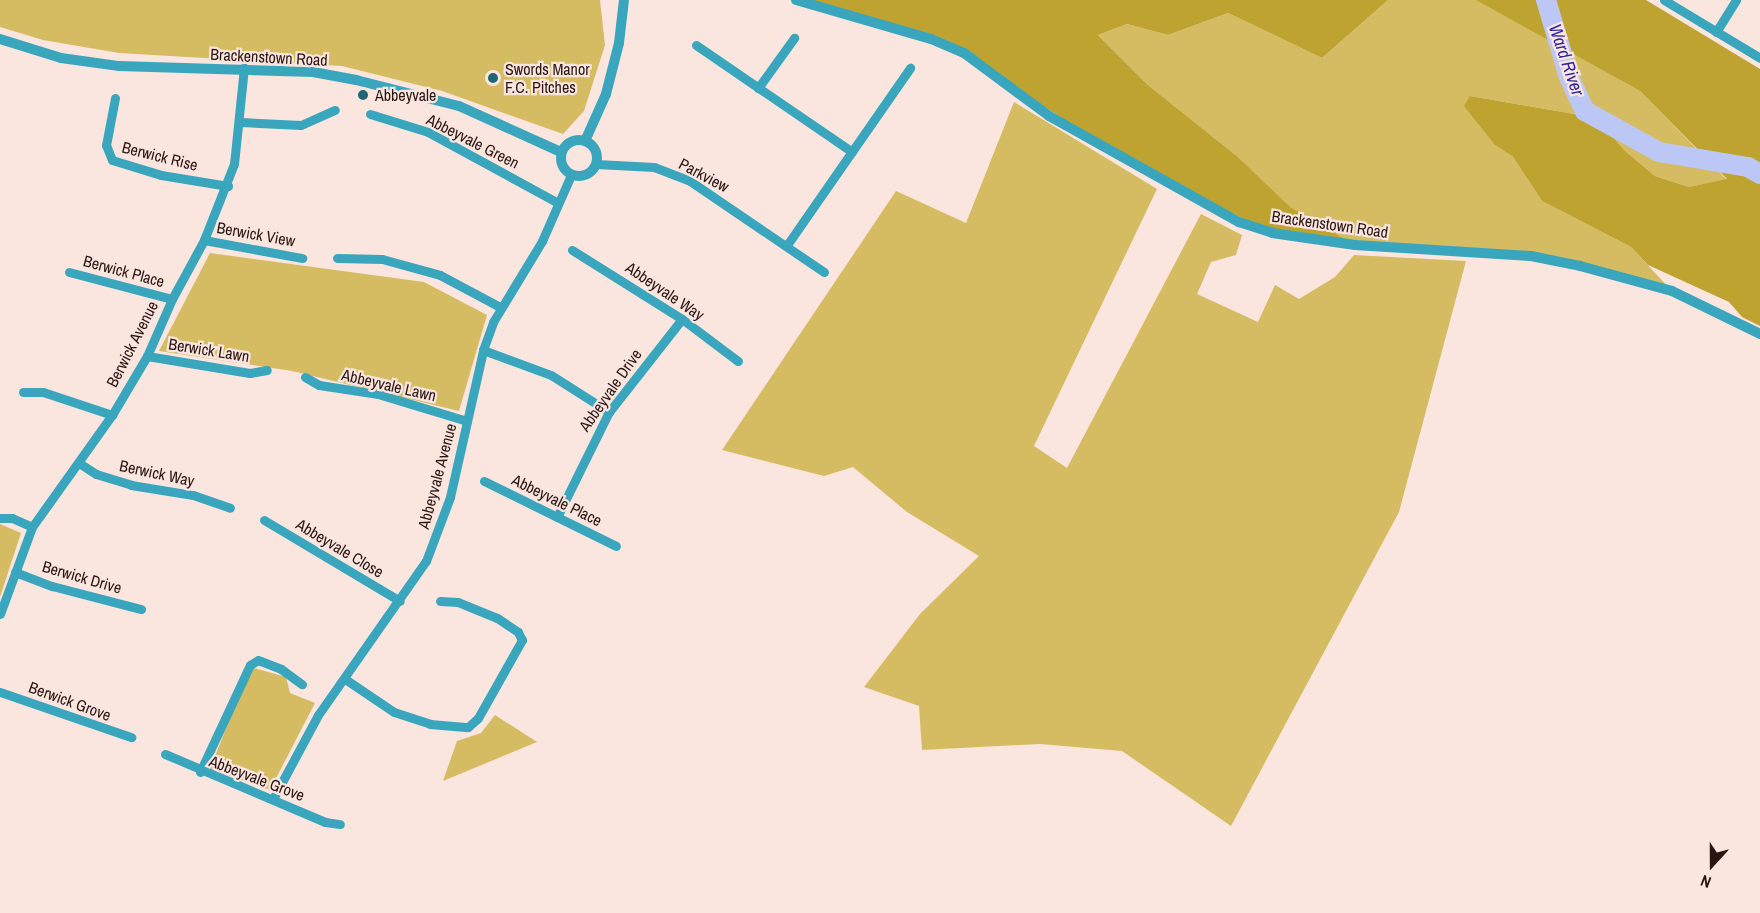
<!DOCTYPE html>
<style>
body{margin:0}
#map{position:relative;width:1760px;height:913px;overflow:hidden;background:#fae5df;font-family:"Archivo Narrow",sans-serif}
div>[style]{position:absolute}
.green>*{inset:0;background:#d5bc62}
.forest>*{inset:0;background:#bfa331}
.river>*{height:20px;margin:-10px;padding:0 10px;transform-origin:10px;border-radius:10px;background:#bcc7f5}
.minor>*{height:9px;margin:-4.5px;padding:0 4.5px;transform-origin:4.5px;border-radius:4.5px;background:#3aa6bd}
.tertiary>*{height:10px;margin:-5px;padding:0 5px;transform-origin:5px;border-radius:5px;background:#3aa6bd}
.tertiary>.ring{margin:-5px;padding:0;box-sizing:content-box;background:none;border:10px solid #3aa6bd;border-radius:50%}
.dots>*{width:16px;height:16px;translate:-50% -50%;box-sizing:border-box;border:3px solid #fae5df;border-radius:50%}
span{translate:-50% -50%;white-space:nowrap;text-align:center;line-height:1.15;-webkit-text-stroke:4.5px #fae5df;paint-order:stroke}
.street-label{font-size:16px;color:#281612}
.poi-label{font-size:16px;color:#281612}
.left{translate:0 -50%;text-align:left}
.water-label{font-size:18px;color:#2d26a6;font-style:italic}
.north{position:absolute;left:1682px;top:835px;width:60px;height:60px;-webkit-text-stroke:4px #fae5df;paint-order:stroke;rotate:201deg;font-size:16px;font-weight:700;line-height:24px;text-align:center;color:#281612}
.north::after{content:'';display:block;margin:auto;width:21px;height:27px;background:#281612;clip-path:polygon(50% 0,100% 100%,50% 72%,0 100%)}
</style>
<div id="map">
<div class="green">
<i style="clip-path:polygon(0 0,600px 0,605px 45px,584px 111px,563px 134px,442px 91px,342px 66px,119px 53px,43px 40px,0 27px)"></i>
<i style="clip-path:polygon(1388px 0,1477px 0,1640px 91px,1727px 180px,1689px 187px,1655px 176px,1624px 150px,1597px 118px,1470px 96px,1495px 145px,1513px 157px,1542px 201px,1631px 247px,1672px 291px,1538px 258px,1355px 245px,1290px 208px,1238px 157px,1148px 85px,1098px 35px,1127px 24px,1168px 35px,1228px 13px,1322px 58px)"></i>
<i style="clip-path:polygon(1014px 102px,1157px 189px,1034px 446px,1067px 468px,1201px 214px,1242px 235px,1236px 255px,1211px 262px,1197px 294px,1258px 322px,1275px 285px,1299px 299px,1335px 277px,1354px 255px,1466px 261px,1399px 512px,1231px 826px,1122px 751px,1040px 744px,922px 750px,919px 706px,864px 687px,920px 614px,979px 556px,907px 512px,853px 467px,824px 476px,722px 450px,896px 191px,966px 223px)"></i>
<i style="clip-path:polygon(210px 253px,424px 282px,487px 315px,459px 411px,292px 371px,159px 351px)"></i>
<i style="clip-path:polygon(0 524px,21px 533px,0 597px)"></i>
<i style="clip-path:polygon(250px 667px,286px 677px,290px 693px,315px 703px,270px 790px,210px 769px)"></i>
<i style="clip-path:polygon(495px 715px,537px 742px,443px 781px,457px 741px,481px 733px)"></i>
</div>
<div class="forest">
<i style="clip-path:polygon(796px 0,1388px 0,1322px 58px,1228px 13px,1168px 35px,1127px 24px,1098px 35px,1148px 85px,1238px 157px,1290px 207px,1355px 245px,1272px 233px,1120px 157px,964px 53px)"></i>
<i style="clip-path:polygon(1476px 0,1646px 0,1760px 69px,1760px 326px,1742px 317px,1729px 302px,1648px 265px,1631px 247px,1542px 201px,1513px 157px,1495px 145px,1464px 106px,1470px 96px,1597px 118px,1624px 150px,1655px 176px,1689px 187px,1727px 179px,1640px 91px)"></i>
</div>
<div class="river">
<i style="left:1546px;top:0;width:80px;rotate:73.4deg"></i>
<i style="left:1569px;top:77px;width:38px;rotate:65deg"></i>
<i style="left:1585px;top:111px;width:85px;rotate:29deg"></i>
<i style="left:1659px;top:152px;width:90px;rotate:9.6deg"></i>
<i style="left:1748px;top:167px;width:14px;rotate:30deg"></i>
</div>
<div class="minor">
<i style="left:1664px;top:0;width:112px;rotate:31.1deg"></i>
<i style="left:1716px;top:32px;width:38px;rotate:-58deg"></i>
<i style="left:696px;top:45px;width:189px;rotate:34.4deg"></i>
<i style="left:758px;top:88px;width:62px;rotate:-54.2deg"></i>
<i style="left:115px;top:98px;width:48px;rotate:100.8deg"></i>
<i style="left:106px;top:145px;width:16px;rotate:68deg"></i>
<i style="left:112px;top:160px;width:51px;rotate:17deg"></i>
<i style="left:161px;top:175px;width:68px;rotate:9.3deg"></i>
<i style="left:370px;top:114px;width:61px;rotate:17.2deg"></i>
<i style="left:428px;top:132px;width:148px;rotate:28.6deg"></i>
<i style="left:241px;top:122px;width:60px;rotate:2.9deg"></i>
<i style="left:301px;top:125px;width:37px;rotate:-24deg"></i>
<i style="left:596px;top:164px;width:58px;rotate:3deg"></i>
<i style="left:654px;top:167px;width:39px;rotate:21deg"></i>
<i style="left:690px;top:181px;width:162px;rotate:34.2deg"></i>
<i style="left:204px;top:240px;width:100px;rotate:10.4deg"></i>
<i style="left:787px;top:245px;width:216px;rotate:-55.2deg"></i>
<i style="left:572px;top:250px;width:130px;rotate:32.1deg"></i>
<i style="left:682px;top:319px;width:70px;rotate:36.9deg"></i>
<i style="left:337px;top:258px;width:45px;rotate:1.3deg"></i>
<i style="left:382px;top:259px;width:60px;rotate:15.4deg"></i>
<i style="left:440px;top:275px;width:68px;rotate:28.1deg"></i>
<i style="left:69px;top:272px;width:106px;rotate:14.7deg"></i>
<i style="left:483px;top:350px;width:72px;rotate:20.2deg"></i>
<i style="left:551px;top:375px;width:69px;rotate:32.5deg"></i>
<i style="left:147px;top:356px;width:104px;rotate:9.4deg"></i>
<i style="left:250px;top:373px;width:17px;rotate:-10deg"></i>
<i style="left:305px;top:377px;width:16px;rotate:30deg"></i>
<i style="left:319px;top:385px;width:60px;rotate:8.7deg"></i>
<i style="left:378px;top:394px;width:93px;rotate:16.9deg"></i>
<i style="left:23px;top:392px;width:20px"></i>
<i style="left:43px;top:392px;width:73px;rotate:18.4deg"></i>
<i style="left:79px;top:463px;width:20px;rotate:33deg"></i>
<i style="left:96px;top:474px;width:37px;rotate:17deg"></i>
<i style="left:131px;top:485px;width:63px;rotate:9.2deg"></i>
<i style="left:193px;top:495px;width:39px;rotate:19deg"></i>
<i style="left:484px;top:481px;width:147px;rotate:26.2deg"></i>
<i style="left:557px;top:517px;width:117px;rotate:-63.7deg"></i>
<i style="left:609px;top:412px;width:118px;rotate:-51.9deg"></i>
<i style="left:0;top:518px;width:12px"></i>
<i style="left:12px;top:518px;width:22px;rotate:24deg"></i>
<i style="left:264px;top:520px;width:158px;rotate:30.8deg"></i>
<i style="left:15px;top:572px;width:40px;rotate:21deg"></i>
<i style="left:52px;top:586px;width:92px;rotate:14.5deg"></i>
<i style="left:0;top:614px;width:93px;rotate:-69.8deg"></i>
<i style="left:32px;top:527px;width:138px;rotate:-54.5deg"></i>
<i style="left:112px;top:415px;width:69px;rotate:-59.3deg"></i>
<i style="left:147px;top:356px;width:62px;rotate:-66.3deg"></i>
<i style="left:172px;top:299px;width:67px;rotate:-61.5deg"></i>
<i style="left:204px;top:240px;width:82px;rotate:-68.5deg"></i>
<i style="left:234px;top:164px;width:97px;rotate:-84.1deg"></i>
<i style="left:345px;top:679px;width:59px;rotate:34deg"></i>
<i style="left:394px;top:712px;width:38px;rotate:18deg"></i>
<i style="left:430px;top:724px;width:38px;rotate:5deg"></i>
<i style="left:468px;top:727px;width:13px;rotate:-42deg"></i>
<i style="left:478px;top:718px;width:90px;rotate:-60.6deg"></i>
<i style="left:522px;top:640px;width:9px;rotate:-117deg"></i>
<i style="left:518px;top:632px;width:25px;rotate:-146deg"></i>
<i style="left:497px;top:618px;width:42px;rotate:-157.7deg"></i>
<i style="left:458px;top:602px;width:18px;rotate:-177deg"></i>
<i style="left:0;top:692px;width:139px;rotate:19deg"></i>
<i style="left:165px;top:754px;width:174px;rotate:23deg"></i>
<i style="left:325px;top:822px;width:15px;rotate:8deg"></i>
<i style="left:200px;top:772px;width:118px;rotate:-65deg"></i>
<i style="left:250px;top:665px;width:9px;rotate:-32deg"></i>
<i style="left:258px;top:660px;width:25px;rotate:21deg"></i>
<i style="left:281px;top:669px;width:26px;rotate:36deg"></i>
<i style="left:274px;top:797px;width:93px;rotate:-61.8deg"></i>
<i style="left:318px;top:715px;width:188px;rotate:-55deg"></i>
<i style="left:426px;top:561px;width:68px;rotate:-69.4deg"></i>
<i style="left:450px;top:497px;width:151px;rotate:-77.3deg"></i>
<i style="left:483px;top:350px;width:30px;rotate:-70deg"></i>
<i style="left:493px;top:322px;width:95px;rotate:-58.8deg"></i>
<i style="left:542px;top:241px;width:72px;rotate:-66.3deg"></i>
</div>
<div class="tertiary">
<i style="left:796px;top:0;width:141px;rotate:16.1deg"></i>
<i style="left:931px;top:39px;width:36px;rotate:23deg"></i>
<i style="left:964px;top:53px;width:106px;rotate:36.5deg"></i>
<i style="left:1049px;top:116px;width:218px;rotate:29.2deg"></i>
<i style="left:1239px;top:222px;width:35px;rotate:18deg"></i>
<i style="left:1272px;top:233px;width:84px;rotate:8.2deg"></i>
<i style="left:1355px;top:245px;width:176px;rotate:3.6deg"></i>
<i style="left:1531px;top:256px;width:50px;rotate:11.5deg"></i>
<i style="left:1580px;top:266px;width:95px;rotate:15.2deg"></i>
<i style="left:1672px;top:291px;width:98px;rotate:26deg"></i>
<i style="left:0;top:39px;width:64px;rotate:17.3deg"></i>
<i style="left:61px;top:58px;width:59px;rotate:7.9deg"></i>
<i style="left:119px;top:66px;width:194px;rotate:1.8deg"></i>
<i style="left:313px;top:72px;width:44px;rotate:10.5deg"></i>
<i style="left:356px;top:80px;width:106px;rotate:14.2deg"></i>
<i style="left:459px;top:106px;width:112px;rotate:24.3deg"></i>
<i class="ring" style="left:561px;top:140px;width:26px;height:26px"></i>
<i style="left:585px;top:141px;width:51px;rotate:-65.9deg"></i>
<i style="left:606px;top:94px;width:53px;rotate:-75.7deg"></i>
<i style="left:619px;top:43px;width:43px;rotate:-83.4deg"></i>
</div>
<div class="dots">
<i style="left:493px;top:78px;background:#1f6675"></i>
<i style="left:363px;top:95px;background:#1f6675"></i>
</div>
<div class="street-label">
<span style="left:269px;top:57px;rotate:3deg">Brackenstown Road</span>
<span style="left:473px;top:141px;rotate:27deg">Abbeyvale Green</span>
<span style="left:160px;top:156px;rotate:14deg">Berwick Rise</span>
<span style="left:704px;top:175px;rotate:28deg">Parkview</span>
<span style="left:1330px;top:224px;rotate:8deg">Brackenstown Road</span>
<span style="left:256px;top:234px;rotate:10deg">Berwick View</span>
<span style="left:124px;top:271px;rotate:15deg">Berwick Place</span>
<span style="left:665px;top:291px;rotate:34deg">Abbeyvale Way</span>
<span style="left:132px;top:344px;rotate:-63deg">Berwick Avenue</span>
<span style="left:209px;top:350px;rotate:9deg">Berwick Lawn</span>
<span style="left:389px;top:385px;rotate:13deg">Abbeyvale Lawn</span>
<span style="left:610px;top:390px;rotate:-55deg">Abbeyvale Drive</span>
<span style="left:157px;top:473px;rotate:12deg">Berwick Way</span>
<span style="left:437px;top:476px;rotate:-75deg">Abbeyvale Avenue</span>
<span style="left:557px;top:500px;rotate:26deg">Abbeyvale Place</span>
<span style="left:340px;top:548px;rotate:31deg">Abbeyvale Close</span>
<span style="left:82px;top:577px;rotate:16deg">Berwick Drive</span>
<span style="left:70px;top:701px;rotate:20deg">Berwick Grove</span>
<span style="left:257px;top:778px;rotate:21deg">Abbeyvale Grove</span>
</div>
<div class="poi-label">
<span class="left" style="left:505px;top:78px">Swords Manor<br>F.C. Pitches</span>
<span class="left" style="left:375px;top:95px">Abbeyvale</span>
</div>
<div class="water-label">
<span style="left:1566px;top:60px;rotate:71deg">Ward River</span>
</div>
<div class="north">N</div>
</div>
